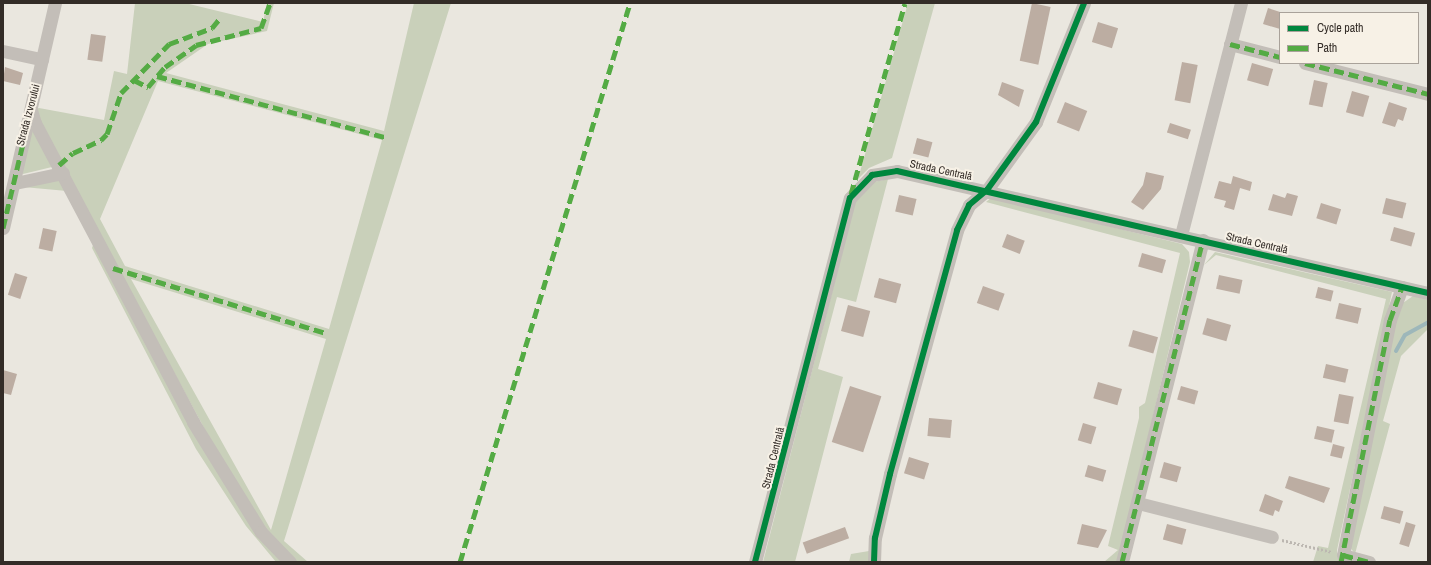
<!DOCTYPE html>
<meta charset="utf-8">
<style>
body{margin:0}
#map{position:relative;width:1431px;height:565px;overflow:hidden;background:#eae7df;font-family:"Archivo Narrow",sans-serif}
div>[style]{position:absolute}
.green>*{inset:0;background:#c9d0ba}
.stream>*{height:4px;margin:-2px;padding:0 2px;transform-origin:2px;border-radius:2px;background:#9db7ba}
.building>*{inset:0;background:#bcada2;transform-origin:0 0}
.path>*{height:2.5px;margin-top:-1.25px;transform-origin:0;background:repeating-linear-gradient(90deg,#bcb7b1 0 2px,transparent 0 4px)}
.minor>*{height:13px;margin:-6.5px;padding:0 6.5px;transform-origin:6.5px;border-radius:6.5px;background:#c3beb8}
.quiet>*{height:5px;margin-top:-2.5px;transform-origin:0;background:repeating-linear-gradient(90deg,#54ab44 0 10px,transparent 0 15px)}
.cycleway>*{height:6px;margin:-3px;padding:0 3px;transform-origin:3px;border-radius:3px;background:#00873e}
span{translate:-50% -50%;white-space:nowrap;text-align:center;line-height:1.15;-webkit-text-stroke:4px #f7f1e6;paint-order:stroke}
.street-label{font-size:11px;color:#332c27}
.frame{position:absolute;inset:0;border:4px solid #332c27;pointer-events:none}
.legend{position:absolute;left:1279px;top:12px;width:140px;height:52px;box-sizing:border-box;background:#f7f1e6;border:1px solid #a9a29a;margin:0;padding:5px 7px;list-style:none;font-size:12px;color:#332c27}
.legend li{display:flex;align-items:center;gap:8px;height:20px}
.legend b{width:20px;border:1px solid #a9a29a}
</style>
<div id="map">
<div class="green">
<i style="clip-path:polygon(evenodd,135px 3px,185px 3px,263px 22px,267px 3px,274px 3px,267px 31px,208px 44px,166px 73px,384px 131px,414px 3px,451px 3px,284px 541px,308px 562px,295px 562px,269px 536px,234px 483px,38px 122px,35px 109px,39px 108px,104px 120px,114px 71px,127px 74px,135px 3px,158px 81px,382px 140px,329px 329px,125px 266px,100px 219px,158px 81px,135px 3px,131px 279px,326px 339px,271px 530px,131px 279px)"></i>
<i style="clip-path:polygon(908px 3px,935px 3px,892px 158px,869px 168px,858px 179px)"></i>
<i style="clip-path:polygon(32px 129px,52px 167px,23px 174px,20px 170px)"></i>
<i style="clip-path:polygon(58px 178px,67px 191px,23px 187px)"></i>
<i style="clip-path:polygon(888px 179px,856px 302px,837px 297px,818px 369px,843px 377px,795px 562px,763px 562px,855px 203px,861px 192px,874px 182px)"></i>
<i style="clip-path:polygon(991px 198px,1182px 244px,1189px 252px,1190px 262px,1118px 562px,1104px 562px,1118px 550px,1108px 546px,1139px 418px,1139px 407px,1145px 403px,1180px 253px,986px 202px)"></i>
<i style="clip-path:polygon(94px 242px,167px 383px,284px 562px,276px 562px,246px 526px,196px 449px,92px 248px)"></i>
<i style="clip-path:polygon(1215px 252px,1392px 292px,1337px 550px,1337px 558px,1348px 562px,1313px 562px,1318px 546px,1328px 548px,1386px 299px,1216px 255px,1204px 265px)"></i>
<i style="clip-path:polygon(1413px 296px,1428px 300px,1428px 329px,1401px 356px,1383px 421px,1390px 424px,1355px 554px,1350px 547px,1393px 323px,1400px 305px)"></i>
<i style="clip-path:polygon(869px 551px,871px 562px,849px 562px,851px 554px)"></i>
</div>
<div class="stream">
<i style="left:1396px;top:351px;width:18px;rotate:-61deg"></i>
<i style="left:1405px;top:335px;width:26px;rotate:-29deg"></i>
</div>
<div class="building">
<i style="left:1032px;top:3px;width:19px;height:59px;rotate:12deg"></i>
<i style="clip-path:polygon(1268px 8px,1280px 12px,1280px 29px,1263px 24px)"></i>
<i style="left:1098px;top:22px;width:21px;height:21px;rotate:17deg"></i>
<i style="left:91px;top:34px;width:15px;height:26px;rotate:8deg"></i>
<i style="left:1182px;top:62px;width:16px;height:39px;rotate:11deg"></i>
<i style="left:1252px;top:63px;width:22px;height:18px;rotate:16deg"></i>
<i style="clip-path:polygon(5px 67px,23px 73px,20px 85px,3px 81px)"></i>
<i style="left:1314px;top:80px;width:14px;height:25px;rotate:12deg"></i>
<i style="clip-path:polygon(1002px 82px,1024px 90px,1019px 107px,998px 95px)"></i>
<i style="left:1352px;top:91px;width:18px;height:22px;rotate:16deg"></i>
<i style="left:1065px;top:102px;width:24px;height:22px;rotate:22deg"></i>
<i style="clip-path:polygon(1389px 102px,1407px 108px,1403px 121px,1398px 119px,1395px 127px,1382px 123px)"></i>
<i style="left:1170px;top:123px;width:22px;height:10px;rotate:18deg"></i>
<i style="left:917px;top:138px;width:16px;height:16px;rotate:15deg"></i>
<i style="clip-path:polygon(1146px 172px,1164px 176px,1161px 189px,1143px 210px,1131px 202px,1143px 185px)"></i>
<i style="clip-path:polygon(1233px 176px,1252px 182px,1250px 191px,1240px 188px,1234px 210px,1224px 207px,1226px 201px,1214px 198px,1219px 181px,1231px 184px)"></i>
<i style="clip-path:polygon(1287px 193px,1298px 196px,1292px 216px,1268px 210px,1273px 194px,1285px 198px)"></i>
<i style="left:899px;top:195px;width:18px;height:17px;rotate:13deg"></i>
<i style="left:1386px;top:198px;width:21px;height:16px;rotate:14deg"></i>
<i style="left:1321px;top:203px;width:21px;height:16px;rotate:17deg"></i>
<i style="left:1394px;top:227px;width:22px;height:14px;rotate:16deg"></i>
<i style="left:43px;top:228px;width:14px;height:21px;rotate:12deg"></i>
<i style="left:1007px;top:234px;width:19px;height:14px;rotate:21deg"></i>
<i style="left:1142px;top:253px;width:25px;height:14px;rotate:16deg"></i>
<i style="left:15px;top:273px;width:13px;height:23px;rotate:18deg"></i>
<i style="left:1219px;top:275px;width:24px;height:14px;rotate:12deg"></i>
<i style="left:879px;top:278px;width:23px;height:20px;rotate:15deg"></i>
<i style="left:983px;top:286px;width:23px;height:18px;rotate:20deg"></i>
<i style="left:1318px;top:287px;width:16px;height:11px;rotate:14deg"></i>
<i style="left:1339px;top:303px;width:23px;height:16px;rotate:13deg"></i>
<i style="left:848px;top:305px;width:23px;height:27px;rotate:15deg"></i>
<i style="left:1207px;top:318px;width:25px;height:17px;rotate:16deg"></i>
<i style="left:1133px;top:330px;width:26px;height:17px;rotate:16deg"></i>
<i style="left:1326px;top:364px;width:23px;height:14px;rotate:13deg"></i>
<i style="clip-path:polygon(3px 370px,17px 374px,11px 395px,3px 393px)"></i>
<i style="left:1098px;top:382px;width:25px;height:17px;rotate:16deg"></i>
<i style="left:850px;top:386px;width:33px;height:59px;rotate:18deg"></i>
<i style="left:1181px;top:386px;width:18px;height:14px;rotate:16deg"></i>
<i style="left:1339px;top:394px;width:15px;height:28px;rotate:11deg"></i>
<i style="left:929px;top:418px;width:23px;height:18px;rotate:5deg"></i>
<i style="left:1083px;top:423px;width:14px;height:18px;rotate:17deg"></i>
<i style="left:1317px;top:426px;width:18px;height:13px;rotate:13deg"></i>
<i style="left:1333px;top:444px;width:12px;height:12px;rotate:14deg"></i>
<i style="left:909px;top:457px;width:21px;height:17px;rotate:17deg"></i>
<i style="left:1164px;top:462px;width:18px;height:16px;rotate:16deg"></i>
<i style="left:1088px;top:465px;width:19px;height:12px;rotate:16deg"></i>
<i style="clip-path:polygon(1289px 476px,1330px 488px,1324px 503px,1285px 488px)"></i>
<i style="clip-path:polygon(1265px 494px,1283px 501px,1279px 512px,1275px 510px,1273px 516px,1259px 511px)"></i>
<i style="left:1384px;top:506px;width:20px;height:13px;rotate:15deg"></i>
<i style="left:1406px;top:522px;width:10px;height:23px;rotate:17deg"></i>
<i style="clip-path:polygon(1082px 524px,1107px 530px,1098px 548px,1077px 544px)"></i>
<i style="left:1167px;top:524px;width:20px;height:16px;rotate:15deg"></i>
<i style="left:845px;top:527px;width:12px;height:45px;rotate:70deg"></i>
</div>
<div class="path">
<i style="left:1282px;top:540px;width:51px;rotate:13.5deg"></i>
</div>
<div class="minor">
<i style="left:1230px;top:44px;width:52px;rotate:14.6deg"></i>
<i style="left:3px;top:51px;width:40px;rotate:12deg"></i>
<i style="left:1305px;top:63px;width:127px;rotate:14.1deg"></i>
<i style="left:31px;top:110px;width:14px;rotate:73deg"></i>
<i style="left:35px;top:123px;width:338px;rotate:62.1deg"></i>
<i style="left:193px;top:422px;width:129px;rotate:58.3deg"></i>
<i style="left:261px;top:532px;width:42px;rotate:46deg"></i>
<i style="left:15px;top:183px;width:49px;rotate:-11.8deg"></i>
<i style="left:3px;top:228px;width:231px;rotate:-77deg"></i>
<i style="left:1181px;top:235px;width:240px;rotate:-75.5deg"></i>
<i style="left:1138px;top:503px;width:138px;rotate:14.2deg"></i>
<i style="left:755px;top:562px;width:376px;rotate:-75.4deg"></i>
<i style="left:850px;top:198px;width:32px;rotate:-46deg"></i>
<i style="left:872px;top:175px;width:25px;rotate:-9deg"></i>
<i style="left:897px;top:171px;width:545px;rotate:12.94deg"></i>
<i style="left:874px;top:562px;width:24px;rotate:-88deg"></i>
<i style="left:875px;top:538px;width:66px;rotate:-76.8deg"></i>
<i style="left:890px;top:474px;width:253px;rotate:-74.6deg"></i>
<i style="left:957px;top:230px;width:28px;rotate:-64deg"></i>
<i style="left:969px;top:205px;width:23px;rotate:-40deg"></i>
<i style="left:987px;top:190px;width:84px;rotate:-54.2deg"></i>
<i style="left:1036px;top:122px;width:128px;rotate:-68deg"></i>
<i style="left:1122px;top:562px;width:332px;rotate:-75.9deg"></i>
<i style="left:1369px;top:562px;width:27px;rotate:-165deg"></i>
<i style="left:1343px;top:555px;width:240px;rotate:-78.7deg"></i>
<i style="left:1390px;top:320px;width:35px;rotate:-70deg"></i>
</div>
<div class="quiet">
<i style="left:1230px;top:44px;width:52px;rotate:14.6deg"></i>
<i style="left:1305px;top:63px;width:127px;rotate:14.1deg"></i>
<i style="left:157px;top:76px;width:236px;rotate:15deg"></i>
<i style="left:134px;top:80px;width:16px;rotate:27deg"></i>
<i style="left:148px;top:87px;width:26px;rotate:-50deg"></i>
<i style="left:165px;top:67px;width:38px;rotate:-35deg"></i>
<i style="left:196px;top:45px;width:67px;rotate:-14.7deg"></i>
<i style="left:261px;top:28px;width:27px;rotate:-70deg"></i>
<i style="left:59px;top:165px;width:18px;rotate:-41deg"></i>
<i style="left:73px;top:153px;width:31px;rotate:-25deg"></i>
<i style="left:101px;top:140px;width:8px;rotate:-45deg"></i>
<i style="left:107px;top:134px;width:43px;rotate:-71.1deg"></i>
<i style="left:121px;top:93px;width:69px;rotate:-45.6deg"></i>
<i style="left:169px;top:44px;width:46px;rotate:-20.4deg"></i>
<i style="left:212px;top:28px;width:13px;rotate:-51deg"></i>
<i style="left:851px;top:194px;width:198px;rotate:-74.2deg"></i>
<i style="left:3px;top:228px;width:121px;rotate:-76.7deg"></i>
<i style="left:113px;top:268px;width:223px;rotate:17deg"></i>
<i style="left:1343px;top:555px;width:27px;rotate:15deg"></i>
<i style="left:460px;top:562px;width:584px;rotate:-73.08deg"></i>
<i style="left:1122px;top:562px;width:332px;rotate:-75.9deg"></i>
<i style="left:1341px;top:562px;width:247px;rotate:-78.6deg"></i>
<i style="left:1390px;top:320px;width:35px;rotate:-70deg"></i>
</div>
<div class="cycleway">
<i style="left:755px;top:562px;width:376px;rotate:-75.4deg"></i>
<i style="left:850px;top:198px;width:32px;rotate:-46deg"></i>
<i style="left:872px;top:175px;width:25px;rotate:-9deg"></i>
<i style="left:897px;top:171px;width:545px;rotate:12.94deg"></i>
<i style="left:874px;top:562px;width:24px;rotate:-88deg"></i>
<i style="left:875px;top:538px;width:66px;rotate:-76.8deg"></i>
<i style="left:890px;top:474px;width:253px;rotate:-74.6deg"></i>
<i style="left:957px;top:230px;width:28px;rotate:-64deg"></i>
<i style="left:969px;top:205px;width:23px;rotate:-40deg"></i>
<i style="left:987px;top:190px;width:84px;rotate:-54.2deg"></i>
<i style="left:1036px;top:122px;width:128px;rotate:-68deg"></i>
</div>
<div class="street-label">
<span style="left:28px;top:115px;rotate:-75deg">Strada Izvorului</span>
<span style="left:941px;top:170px;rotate:12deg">Strada Centrală</span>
<span style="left:1257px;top:243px;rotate:13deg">Strada Centrală</span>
<span style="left:773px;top:458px;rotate:-76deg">Strada Centrală</span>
</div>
<div class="frame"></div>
<ul class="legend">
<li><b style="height:5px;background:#00873e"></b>Cycle path</li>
<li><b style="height:5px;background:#54ab44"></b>Path</li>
</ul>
</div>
